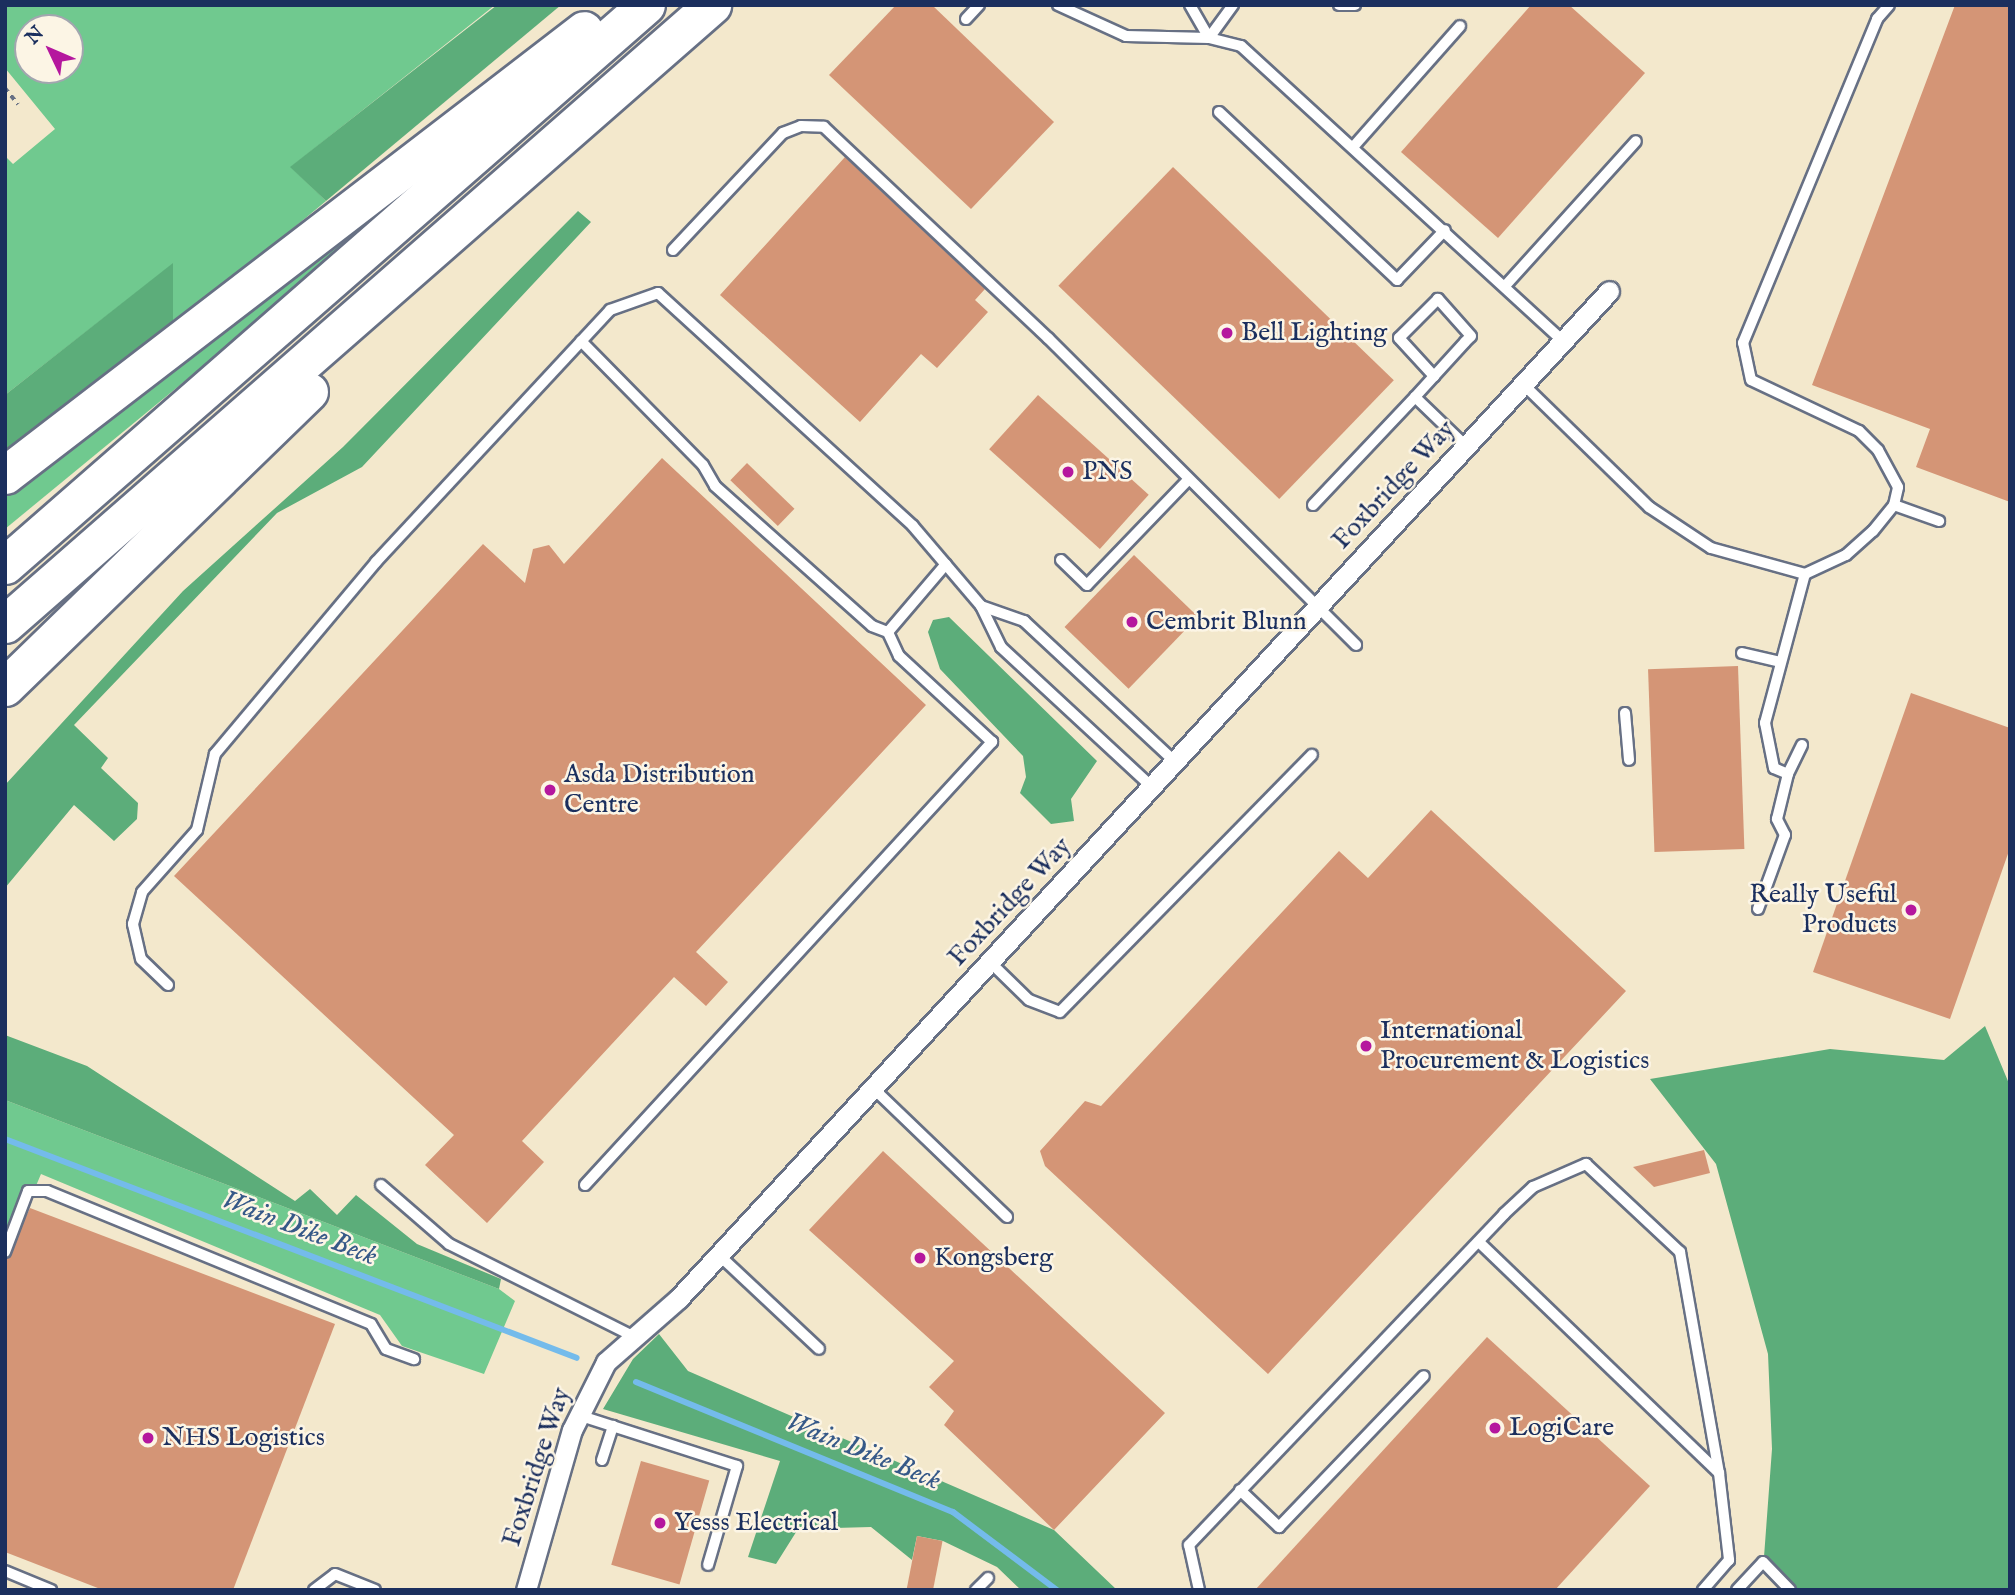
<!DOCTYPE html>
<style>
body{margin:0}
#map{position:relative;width:2015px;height:1595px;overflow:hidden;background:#f3e8cc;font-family:"IM FELL English",serif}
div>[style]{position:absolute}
.green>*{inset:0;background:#70c98f}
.forest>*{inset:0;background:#5cad7a}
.stream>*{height:6px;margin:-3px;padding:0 3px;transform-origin:3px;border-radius:3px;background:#74bbeb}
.building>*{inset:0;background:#d49576;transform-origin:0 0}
.path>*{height:3.5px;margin-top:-1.75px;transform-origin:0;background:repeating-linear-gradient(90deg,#677084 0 5px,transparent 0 10px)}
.roads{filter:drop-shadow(2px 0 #677084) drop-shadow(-2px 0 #677084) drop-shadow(0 2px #677084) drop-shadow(0 -2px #677084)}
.service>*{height:10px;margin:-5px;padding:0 5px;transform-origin:5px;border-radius:5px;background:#fff}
.minor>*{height:19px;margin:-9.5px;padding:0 9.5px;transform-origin:9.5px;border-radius:9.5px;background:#fff}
.motorway>*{height:37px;margin:-18.5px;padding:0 18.5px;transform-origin:18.5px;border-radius:18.5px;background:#fff}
.dots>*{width:19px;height:19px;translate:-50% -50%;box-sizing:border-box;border:4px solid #fcf5e5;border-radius:50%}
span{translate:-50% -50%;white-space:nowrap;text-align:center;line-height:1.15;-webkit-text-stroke:5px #fcf5e5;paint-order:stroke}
.poi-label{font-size:26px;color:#1b2f5e}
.left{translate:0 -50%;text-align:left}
.right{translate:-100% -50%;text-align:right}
.street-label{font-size:26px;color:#1b2f5e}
.water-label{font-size:28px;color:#365988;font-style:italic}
.frame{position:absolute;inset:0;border:7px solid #1b2f5e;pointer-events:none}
.north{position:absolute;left:14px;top:14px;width:70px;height:70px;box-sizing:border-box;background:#fcf5e5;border:2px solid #a2a6af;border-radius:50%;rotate:314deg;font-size:19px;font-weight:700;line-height:28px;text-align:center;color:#1b2f5e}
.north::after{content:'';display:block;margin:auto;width:24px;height:32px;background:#b5179e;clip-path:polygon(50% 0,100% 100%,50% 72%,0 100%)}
</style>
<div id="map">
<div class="green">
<i style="clip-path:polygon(evenodd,5px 5px,495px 5px,291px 167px,326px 201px,173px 328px,173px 264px,5px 395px,5px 156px,13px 164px,55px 129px,5px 68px,5px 5px,28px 28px,70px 28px,70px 70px,28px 70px,28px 28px)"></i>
<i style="clip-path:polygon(365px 233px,5px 529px,5px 485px,329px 246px)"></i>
<i style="clip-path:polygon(5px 1100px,499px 1289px,515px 1301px,484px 1374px,402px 1346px,380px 1315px,41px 1174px,5px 1259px)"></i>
</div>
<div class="forest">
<i style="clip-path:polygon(497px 5px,561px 5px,326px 201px,290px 167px)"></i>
<i style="clip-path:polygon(578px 211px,591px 222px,362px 467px,277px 513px,74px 725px,108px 758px,101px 768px,138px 803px,137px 819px,114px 841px,74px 805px,5px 888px,5px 785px,183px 591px,343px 447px)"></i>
<i style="clip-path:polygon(173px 263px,173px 328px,5px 452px,5px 395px)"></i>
<i style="clip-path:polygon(949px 617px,1097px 761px,1071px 799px,1074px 821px,1051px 824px,1020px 793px,1026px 777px,1023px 756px,940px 669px,928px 632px,933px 620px)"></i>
<i style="clip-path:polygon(1985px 1026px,2010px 1086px,2010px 1590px,1783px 1590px,1764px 1557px,1772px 1449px,1768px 1354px,1716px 1164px,1650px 1079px,1830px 1049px,1944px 1060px)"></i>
<i style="clip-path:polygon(5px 1035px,87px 1066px,295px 1201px,310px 1189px,337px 1215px,356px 1195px,417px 1244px,501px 1279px,499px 1289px,5px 1100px)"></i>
<i style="clip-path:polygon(659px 1334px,688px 1371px,1054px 1530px,1117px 1590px,1021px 1590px,997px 1567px,943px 1541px,917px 1536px,912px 1560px,871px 1527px,798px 1529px,776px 1564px,748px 1557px,780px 1461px,603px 1409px,633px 1359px)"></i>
</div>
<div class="stream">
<i style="left:5px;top:1139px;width:612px;rotate:20.95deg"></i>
<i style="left:636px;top:1382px;width:343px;rotate:22.3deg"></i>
<i style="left:953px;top:1512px;width:130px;rotate:36.9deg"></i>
</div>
<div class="building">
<i style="clip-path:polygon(896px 5px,932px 5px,1054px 122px,971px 209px,829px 75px)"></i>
<i style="clip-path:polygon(1531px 5px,1569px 5px,1645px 73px,1498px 238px,1401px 152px)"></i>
<i style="clip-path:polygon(1955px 5px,2010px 5px,2010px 502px,1916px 467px,1930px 429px,1812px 385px)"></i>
<i style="clip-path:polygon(845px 157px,985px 289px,975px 300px,988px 312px,937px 368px,921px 354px,860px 422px,720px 295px)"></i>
<i style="left:1173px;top:167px;width:307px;height:165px;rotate:44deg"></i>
<i style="left:1038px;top:395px;width:149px;height:73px;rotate:42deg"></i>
<i style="clip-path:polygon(662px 458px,926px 705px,696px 952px,728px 982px,706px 1006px,674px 977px,522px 1141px,544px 1162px,487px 1223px,425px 1165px,454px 1135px,174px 876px,483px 544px,525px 583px,533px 549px,549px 545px,564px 564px)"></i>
<i style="left:747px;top:463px;width:66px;height:24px;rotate:44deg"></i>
<i style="left:1134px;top:555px;width:89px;height:100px;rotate:44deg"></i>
<i style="left:1738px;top:666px;width:183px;height:90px;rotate:88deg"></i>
<i style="clip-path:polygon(1911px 693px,2010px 728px,2010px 848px,1950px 1019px,1813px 972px)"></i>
<i style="clip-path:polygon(1431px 810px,1626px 991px,1268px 1374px,1045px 1166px,1040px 1151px,1085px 1101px,1101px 1106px,1339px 851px,1368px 878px)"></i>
<i style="clip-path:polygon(1704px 1150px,1710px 1173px,1654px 1187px,1633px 1167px)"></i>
<i style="clip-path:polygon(883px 1151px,1165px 1413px,1054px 1530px,944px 1425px,954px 1411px,929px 1387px,954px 1361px,809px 1230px)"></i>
<i style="clip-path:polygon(30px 1208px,335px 1324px,233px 1590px,103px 1590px,5px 1552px,5px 1261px)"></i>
<i style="clip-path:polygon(1487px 1337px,1650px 1486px,1555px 1590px,1255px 1590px)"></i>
<i style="left:641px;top:1461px;width:71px;height:108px;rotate:16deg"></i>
<i style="left:917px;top:1536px;width:26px;height:55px;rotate:11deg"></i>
</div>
<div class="path">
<i style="left:5px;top:88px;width:21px;rotate:51deg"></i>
</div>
<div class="roads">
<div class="service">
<i style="left:1058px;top:5px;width:75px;rotate:24.5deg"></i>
<i style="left:1126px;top:36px;width:83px;rotate:1.4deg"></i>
<i style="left:1209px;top:38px;width:33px;rotate:14deg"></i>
<i style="left:1241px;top:46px;width:437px;rotate:42.5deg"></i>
<i style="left:1190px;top:5px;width:38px;rotate:60deg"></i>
<i style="left:1209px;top:38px;width:41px;rotate:-54deg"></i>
<i style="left:1339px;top:5px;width:16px"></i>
<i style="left:966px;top:19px;width:19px;rotate:-47deg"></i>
<i style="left:1219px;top:112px;width:245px;rotate:43.3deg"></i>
<i style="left:1397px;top:280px;width:69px;rotate:-46.2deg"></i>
<i style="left:1354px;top:146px;width:160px;rotate:-48.5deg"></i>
<i style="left:673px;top:250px;width:161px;rotate:-46.8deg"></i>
<i style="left:783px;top:133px;width:19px;rotate:-21deg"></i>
<i style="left:801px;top:126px;width:23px;rotate:2deg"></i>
<i style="left:824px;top:127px;width:308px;rotate:43.3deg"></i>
<i style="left:1048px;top:338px;width:435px;rotate:44.9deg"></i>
<i style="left:1505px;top:286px;width:195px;rotate:-47.9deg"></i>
<i style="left:581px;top:341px;width:174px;rotate:45.5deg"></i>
<i style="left:703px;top:465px;width:24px;rotate:60deg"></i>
<i style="left:715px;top:486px;width:210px;rotate:41.7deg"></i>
<i style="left:872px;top:626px;width:17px;rotate:21deg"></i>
<i style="left:888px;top:632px;width:89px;rotate:-49.5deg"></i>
<i style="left:1523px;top:384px;width:176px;rotate:44.3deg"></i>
<i style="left:1649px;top:507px;width:74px;rotate:33.5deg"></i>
<i style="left:1711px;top:548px;width:98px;rotate:15.5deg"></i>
<i style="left:1805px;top:574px;width:45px;rotate:-24.9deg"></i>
<i style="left:1846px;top:555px;width:36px;rotate:-42deg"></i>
<i style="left:1873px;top:531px;width:33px;rotate:-51deg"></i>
<i style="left:1894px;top:505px;width:18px;rotate:-77deg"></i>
<i style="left:1898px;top:487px;width:42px;rotate:-118.4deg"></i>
<i style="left:1878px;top:450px;width:27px;rotate:-135deg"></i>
<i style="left:1859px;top:431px;width:119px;rotate:-154.7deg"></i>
<i style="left:1751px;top:380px;width:38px;rotate:-102deg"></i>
<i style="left:1743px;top:343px;width:351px;rotate:-67.5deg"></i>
<i style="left:1877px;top:19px;width:18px;rotate:-49deg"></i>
<i style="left:1415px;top:397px;width:74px;rotate:-47.7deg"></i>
<i style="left:1465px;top:342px;width:8px;rotate:-45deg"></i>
<i style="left:1471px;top:336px;width:50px;rotate:-131.7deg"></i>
<i style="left:1438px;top:299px;width:55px;rotate:135deg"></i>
<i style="left:1399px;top:338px;width:52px;rotate:47.4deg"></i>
<i style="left:1313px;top:505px;width:149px;rotate:-46.6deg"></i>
<i style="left:1415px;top:397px;width:71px;rotate:43.9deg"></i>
<i style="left:1894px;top:505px;width:48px;rotate:19.6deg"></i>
<i style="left:1061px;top:560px;width:36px;rotate:44deg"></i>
<i style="left:1087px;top:585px;width:146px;rotate:-46.1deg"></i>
<i style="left:1742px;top:653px;width:39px;rotate:13deg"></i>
<i style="left:1625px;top:713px;width:47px;rotate:85.1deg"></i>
<i style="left:1802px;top:745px;width:32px;rotate:116deg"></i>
<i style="left:1788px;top:774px;width:15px;rotate:-157deg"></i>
<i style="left:1774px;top:768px;width:46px;rotate:-101.3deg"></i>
<i style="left:1765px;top:723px;width:154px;rotate:-75deg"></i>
<i style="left:1152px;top:787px;width:206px;rotate:-137.2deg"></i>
<i style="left:1001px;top:647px;width:46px;rotate:-116deg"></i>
<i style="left:981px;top:606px;width:46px;rotate:19.2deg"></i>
<i style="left:1024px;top:621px;width:207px;rotate:43deg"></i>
<i style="left:1758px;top:909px;width:79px;rotate:-70deg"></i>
<i style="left:1785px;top:835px;width:18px;rotate:-117deg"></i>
<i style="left:1777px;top:819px;width:46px;rotate:-76.3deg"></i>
<i style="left:990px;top:962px;width:54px;rotate:44.3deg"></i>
<i style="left:1029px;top:1000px;width:33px;rotate:21deg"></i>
<i style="left:1060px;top:1012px;width:360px;rotate:-45.6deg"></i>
<i style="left:168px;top:985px;width:37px;rotate:-136deg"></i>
<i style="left:141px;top:959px;width:36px;rotate:-103deg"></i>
<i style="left:133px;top:924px;width:33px;rotate:-74deg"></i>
<i style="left:142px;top:892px;width:83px;rotate:-48.4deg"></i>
<i style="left:197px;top:830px;width:78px;rotate:-76.7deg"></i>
<i style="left:215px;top:754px;width:251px;rotate:-50deg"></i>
<i style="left:376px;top:562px;width:344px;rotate:-47.1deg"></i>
<i style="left:610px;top:310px;width:51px;rotate:-19.5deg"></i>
<i style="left:658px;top:293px;width:345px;rotate:42.4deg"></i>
<i style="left:913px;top:526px;width:105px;rotate:49.6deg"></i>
<i style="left:873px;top:1088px;width:186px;rotate:43.9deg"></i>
<i style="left:381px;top:1185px;width:90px;rotate:40.9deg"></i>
<i style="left:449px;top:1244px;width:203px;rotate:26.6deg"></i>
<i style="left:585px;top:1185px;width:602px;rotate:-47.43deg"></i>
<i style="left:992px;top:742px;width:127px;rotate:-137.2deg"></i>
<i style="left:899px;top:656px;width:26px;rotate:-115deg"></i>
<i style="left:1479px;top:1242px;width:333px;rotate:43.9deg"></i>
<i style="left:1719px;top:1473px;width:88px;rotate:83.4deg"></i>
<i style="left:1729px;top:1560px;width:40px;rotate:131deg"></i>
<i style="left:5px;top:1252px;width:65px;rotate:-69.3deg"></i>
<i style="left:28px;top:1191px;width:19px"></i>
<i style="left:47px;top:1191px;width:350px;rotate:22.3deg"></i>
<i style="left:371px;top:1324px;width:29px;rotate:59deg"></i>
<i style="left:386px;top:1349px;width:30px;rotate:20deg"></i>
<i style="left:719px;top:1255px;width:137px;rotate:43.2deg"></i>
<i style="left:578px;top:1415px;width:167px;rotate:17.8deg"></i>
<i style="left:737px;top:1466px;width:103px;rotate:106.3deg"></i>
<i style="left:602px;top:1460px;width:36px;rotate:-72deg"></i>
<i style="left:1240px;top:1490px;width:54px;rotate:43.5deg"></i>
<i style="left:1279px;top:1527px;width:209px;rotate:-46.2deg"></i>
<i style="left:5px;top:1571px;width:50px;rotate:22.4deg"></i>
<i style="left:314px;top:1590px;width:26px;rotate:-37deg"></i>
<i style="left:335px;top:1574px;width:43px;rotate:21.8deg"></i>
<i style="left:976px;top:1590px;width:17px;rotate:-45deg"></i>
<i style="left:1199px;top:1590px;width:46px;rotate:-102.5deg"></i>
<i style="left:1189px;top:1545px;width:457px;rotate:-46.4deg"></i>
<i style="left:1504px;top:1214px;width:40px;rotate:-43deg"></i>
<i style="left:1533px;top:1187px;width:58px;rotate:-23.5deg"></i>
<i style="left:1586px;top:1164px;width:129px;rotate:43.1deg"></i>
<i style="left:1680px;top:1252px;width:224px;rotate:80deg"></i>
<i style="left:1737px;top:1590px;width:38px;rotate:-47deg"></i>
<i style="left:1763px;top:1562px;width:39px;rotate:46deg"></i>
</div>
<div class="minor">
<i style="left:526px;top:1590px;width:166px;rotate:-74deg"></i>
<i style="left:572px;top:1430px;width:76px;rotate:-63.4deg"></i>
<i style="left:606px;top:1362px;width:96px;rotate:-41.2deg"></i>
<i style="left:678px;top:1299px;width:1372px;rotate:-47.27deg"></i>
</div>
<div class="motorway">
<i style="left:5px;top:475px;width:730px;rotate:-37.54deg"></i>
<i style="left:5px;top:565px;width:851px;rotate:-41.14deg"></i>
<i style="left:5px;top:624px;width:940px;rotate:-41.2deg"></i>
<i style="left:5px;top:687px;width:424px;rotate:-44.2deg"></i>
</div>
</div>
<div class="dots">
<i style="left:1227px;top:333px;background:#b5179e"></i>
<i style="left:1068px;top:472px;background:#b5179e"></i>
<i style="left:1132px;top:622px;background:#b5179e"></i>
<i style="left:550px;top:790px;background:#b5179e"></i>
<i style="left:1911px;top:910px;background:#b5179e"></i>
<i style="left:1366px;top:1046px;background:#b5179e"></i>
<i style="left:920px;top:1258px;background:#b5179e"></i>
<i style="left:1495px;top:1428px;background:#b5179e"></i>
<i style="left:148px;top:1438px;background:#b5179e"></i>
<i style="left:660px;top:1523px;background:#b5179e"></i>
</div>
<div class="poi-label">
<span class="left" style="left:1241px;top:333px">Bell Lighting</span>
<span class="left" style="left:1082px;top:472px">PNS</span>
<span class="left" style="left:1146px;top:622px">Cembrit Blunn</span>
<span class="left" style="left:564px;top:790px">Asda Distribution<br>Centre</span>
<span class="right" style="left:1897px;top:910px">Really Useful<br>Products</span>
<span class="left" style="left:1380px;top:1046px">International<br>Procurement &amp; Logistics</span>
<span class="left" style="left:934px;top:1258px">Kongsberg</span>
<span class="left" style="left:1509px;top:1428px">LogiCare</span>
<span class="left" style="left:162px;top:1438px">NHS Logistics</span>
<span class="left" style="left:674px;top:1523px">Yesss Electrical</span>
</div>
<div class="street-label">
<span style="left:1394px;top:485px;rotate:-47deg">Foxbridge Way</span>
<span style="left:1010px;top:902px;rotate:-47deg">Foxbridge Way</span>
<span style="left:537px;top:1467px;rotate:-72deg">Foxbridge Way</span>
</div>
<div class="water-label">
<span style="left:299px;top:1229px;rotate:21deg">Wain Dike Beck</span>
<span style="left:863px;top:1452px;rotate:22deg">Wain Dike Beck</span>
</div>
<div class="frame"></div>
<div class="north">N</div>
</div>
